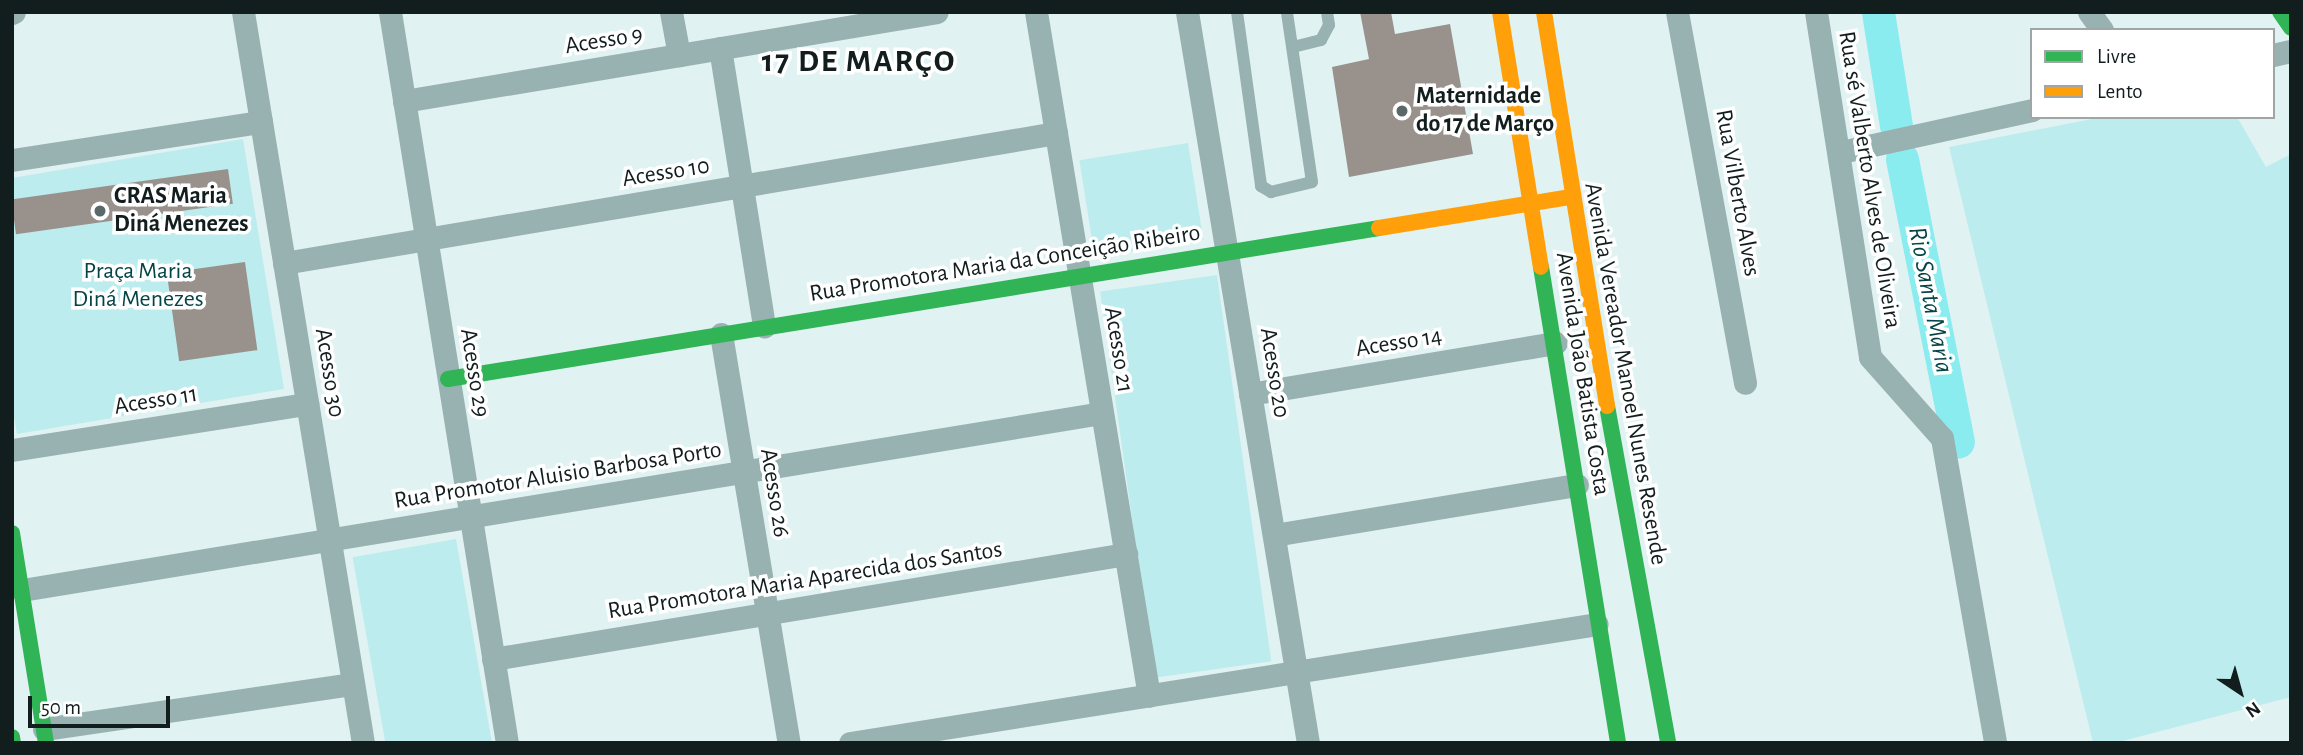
<!DOCTYPE html>
<meta charset="utf-8">
<style>
body{margin:0}
#map{position:relative;width:2303px;height:755px;overflow:hidden;background:#e0f2f2;font-family:"Alegreya Sans",sans-serif}
div>[style]{position:absolute}
.green>*{inset:0;background:#bdecee;transform-origin:0 0}
.river>*{height:33px;margin:-16.5px;padding:0 16.5px;transform-origin:16.5px;border-radius:16.5px;background:#8becef}
.building>*{inset:0;background:#99928c;transform-origin:0 0}
.lane>*{height:12px;margin:-6px;padding:0 6px;transform-origin:6px;border-radius:6px;background:#98b1b1}
.street>*{height:23px;margin:-11.5px;padding:0 11.5px;transform-origin:11.5px;border-radius:11.5px;background:#98b1b1}
.fast>*{height:16px;margin:-8px;padding:0 8px;transform-origin:8px;border-radius:8px;background:#30b455}
.slow>*{height:16px;margin:-8px;padding:0 8px;transform-origin:8px;border-radius:8px;background:#ff9f0a}
.dots>*{width:19px;height:19px;translate:-50% -50%;box-sizing:border-box;border:4px solid #fff;border-radius:50%}
span{translate:-50% -50%;white-space:nowrap;text-align:center;line-height:1.15;-webkit-text-stroke:7px #fff;paint-order:stroke}
.street-label{font-size:24px;color:#121d1e}
.poi-label{font-size:24px;color:#121d1e;font-weight:700}
.left{translate:0 -50%;text-align:left}
.park-label{font-size:24px;color:#044446}
.water-label{font-size:26px;color:#064547;font-style:italic}
.district-label{font-size:32px;color:#121d1e;font-weight:700;letter-spacing:2px}
.frame{position:absolute;inset:0;border:14px solid #121d1e;pointer-events:none}
.legend{position:absolute;left:2030px;top:28px;width:245px;height:91px;box-sizing:border-box;background:#fff;border:2px solid #a0a5a5;margin:0;padding:9px 12px;list-style:none;font-size:21px;color:#121d1e}
.legend li{display:flex;align-items:center;gap:14px;height:35px}
.legend b{width:35px;border:2px solid #a0a5a5}
.north{position:absolute;left:2205px;top:657px;width:70px;height:70px;-webkit-text-stroke:5px #fff;paint-order:stroke;rotate:144deg;font-size:19px;font-weight:700;line-height:28px;text-align:center;color:#121d1e}
.north::after{content:'';display:block;margin:auto;width:24px;height:32px;background:#121d1e;clip-path:polygon(50% 0,100% 100%,50% 72%,0 100%)}
.scale{position:absolute;left:28px;top:696px;width:142px;height:32px;box-sizing:border-box;border:4px solid #121d1e;border-top:0;padding-left:9px;font-size:21px;line-height:24px;white-space:nowrap;color:#121d1e;-webkit-text-stroke:5px #fff;paint-order:stroke}
</style>
<div id="map">
<div class="green">
<i style="clip-path:polygon(2102px 117px,2237px 117px,2266px 167px,2291px 154px,2291px 697px,2115px 743px,2093px 743px,1949px 147px)"></i>
<i style="clip-path:polygon(243px 139px,284px 389px,17px 434px,12px 406px,12px 178px)"></i>
<i style="left:1188px;top:143px;width:98px;height:110px;rotate:81deg"></i>
<i style="left:1217px;top:275px;width:390px;height:118px;rotate:82deg"></i>
<i style="left:456px;top:539px;width:207px;height:105px;rotate:80deg"></i>
</div>
<div class="river">
<i style="left:1878px;top:12px;width:115px;rotate:81deg"></i>
<i style="left:1902px;top:159px;width:288px;rotate:78.8deg"></i>
</div>
<div class="building">
<i style="clip-path:polygon(1360px 12px,1391px 12px,1395px 34px,1450px 24px,1473px 154px,1349px 177px,1332px 67px,1369px 59px)"></i>
<i style="left:228px;top:169px;width:35px;height:219px;rotate:82deg"></i>
<i style="left:245px;top:262px;width:89px;height:79px;rotate:82deg"></i>
</div>
<div class="lane">
<i style="left:1237px;top:12px;width:176px;rotate:82.1deg"></i>
<i style="left:1261px;top:186px;width:12px;rotate:31deg"></i>
<i style="left:1271px;top:192px;width:42px;rotate:-13.7deg"></i>
<i style="left:1312px;top:182px;width:172px;rotate:-98.4deg"></i>
<i style="left:1293px;top:47px;width:29px;rotate:-14deg"></i>
<i style="left:1321px;top:40px;width:17px;rotate:-62deg"></i>
<i style="left:1329px;top:25px;width:13px;rotate:-99deg"></i>
</div>
<div class="street">
<i style="left:243px;top:12px;width:741px;rotate:80.68deg"></i>
<i style="left:390px;top:12px;width:740px;rotate:80.91deg"></i>
<i style="left:671px;top:12px;width:44px;rotate:79.5deg"></i>
<i style="left:1036px;top:12px;width:693px;rotate:80.62deg"></i>
<i style="left:1187px;top:12px;width:741px;rotate:80.6deg"></i>
<i style="left:1677px;top:12px;width:377px;rotate:79.6deg"></i>
<i style="left:1816px;top:12px;width:349px;rotate:81.1deg"></i>
<i style="left:1870px;top:357px;width:108px;rotate:48.4deg"></i>
<i style="left:1942px;top:438px;width:310px;rotate:80.1deg"></i>
<i style="left:2089px;top:12px;width:22px;rotate:54deg"></i>
<i style="left:12px;top:13px;width:2px;rotate:-27deg"></i>
<i style="left:720px;top:48px;width:282px;rotate:81deg"></i>
<i style="left:2273px;top:55px;width:18px;rotate:-13deg"></i>
<i style="left:404px;top:101px;width:540px;rotate:-9.48deg"></i>
<i style="left:1841px;top:152px;width:196px;rotate:-12.4deg"></i>
<i style="left:12px;top:160px;width:252px;rotate:-8.7deg"></i>
<i style="left:284px;top:263px;width:783px;rotate:-9.56deg"></i>
<i style="left:721px;top:334px;width:415px;rotate:80.6deg"></i>
<i style="left:1250px;top:394px;width:310px;rotate:-9.5deg"></i>
<i style="left:12px;top:450px;width:299px;rotate:-8.9deg"></i>
<i style="left:1274px;top:535px;width:307px;rotate:-9.4deg"></i>
<i style="left:22px;top:590px;width:1094px;rotate:-9.31deg"></i>
<i style="left:493px;top:659px;width:642px;rotate:-9.42deg"></i>
<i style="left:44px;top:729px;width:312px;rotate:-8.3deg"></i>
<i style="left:850px;top:743px;width:756px;rotate:-9.05deg"></i>
</div>
<div class="fast">
<i style="left:2280px;top:12px;width:19px;rotate:55deg"></i>
<i style="left:1541px;top:267px;width:482px;rotate:80.8deg"></i>
<i style="left:448px;top:379px;width:943px;rotate:-9.21deg"></i>
<i style="left:1607px;top:406px;width:342px;rotate:79.7deg"></i>
<i style="left:12px;top:533px;width:213px;rotate:80.8deg"></i>
<i style="left:12px;top:737px;width:6px;rotate:81deg"></i>
</div>
<div class="slow">
<i style="left:1500px;top:12px;width:258px;rotate:80.9deg"></i>
<i style="left:1544px;top:12px;width:399px;rotate:80.9deg"></i>
<i style="left:1379px;top:228px;width:193px;rotate:-9.2deg"></i>
</div>
<div class="dots">
<i style="left:1402px;top:111px;background:#5a6868"></i>
<i style="left:100px;top:211px;background:#5a6868"></i>
</div>
<div class="street-label">
<span style="left:604px;top:41px;rotate:-9deg">Acesso 9</span>
<span style="left:666px;top:173px;rotate:-9deg">Acesso 10</span>
<span style="left:1869px;top:180px;rotate:81deg">Rua sé Valberto Alves de Oliveira</span>
<span style="left:1737px;top:193px;rotate:80deg">Rua Vilberto Alves</span>
<span style="left:1005px;top:264px;rotate:-9deg">Rua Promotora Maria da Conceição Ribeiro</span>
<span style="left:1399px;top:343px;rotate:-9deg">Acesso 14</span>
<span style="left:1118px;top:350px;rotate:81deg">Acesso 21</span>
<span style="left:329px;top:373px;rotate:81deg">Acesso 30</span>
<span style="left:474px;top:373px;rotate:81deg">Acesso 29</span>
<span style="left:1274px;top:373px;rotate:81deg">Acesso 20</span>
<span style="left:1582px;top:374px;rotate:81deg">Avenida João Batista Costa</span>
<span style="left:1625px;top:374px;rotate:80deg">Avenida Vereador Manoel Nunes Resende</span>
<span style="left:156px;top:401px;rotate:-9deg">Acesso 11</span>
<span style="left:558px;top:476px;rotate:-9deg">Rua Promotor Aluisio Barbosa Porto</span>
<span style="left:774px;top:493px;rotate:81deg">Acesso 26</span>
<span style="left:805px;top:581px;rotate:-9deg">Rua Promotora Maria Aparecida dos Santos</span>
</div>
<div class="poi-label">
<span class="left" style="left:1416px;top:111px">Maternidade<br>do 17 de Março</span>
<span class="left" style="left:114px;top:211px">CRAS Maria<br>Diná Menezes</span>
</div>
<div class="park-label">
<span style="left:138px;top:286px">Praça Maria<br>Diná Menezes</span>
</div>
<div class="water-label">
<span style="left:1930px;top:300px;rotate:79deg">Rio Santa Maria</span>
</div>
<div class="district-label">
<span style="left:859px;top:61px">17 DE MARÇO</span>
</div>
<div class="frame"></div>
<ul class="legend">
<li><b style="height:9px;background:#30b455"></b>Livre</li>
<li><b style="height:9px;background:#ff9f0a"></b>Lento</li>
</ul>
<div class="north">N</div>
<div class="scale">50 m</div>
</div>
